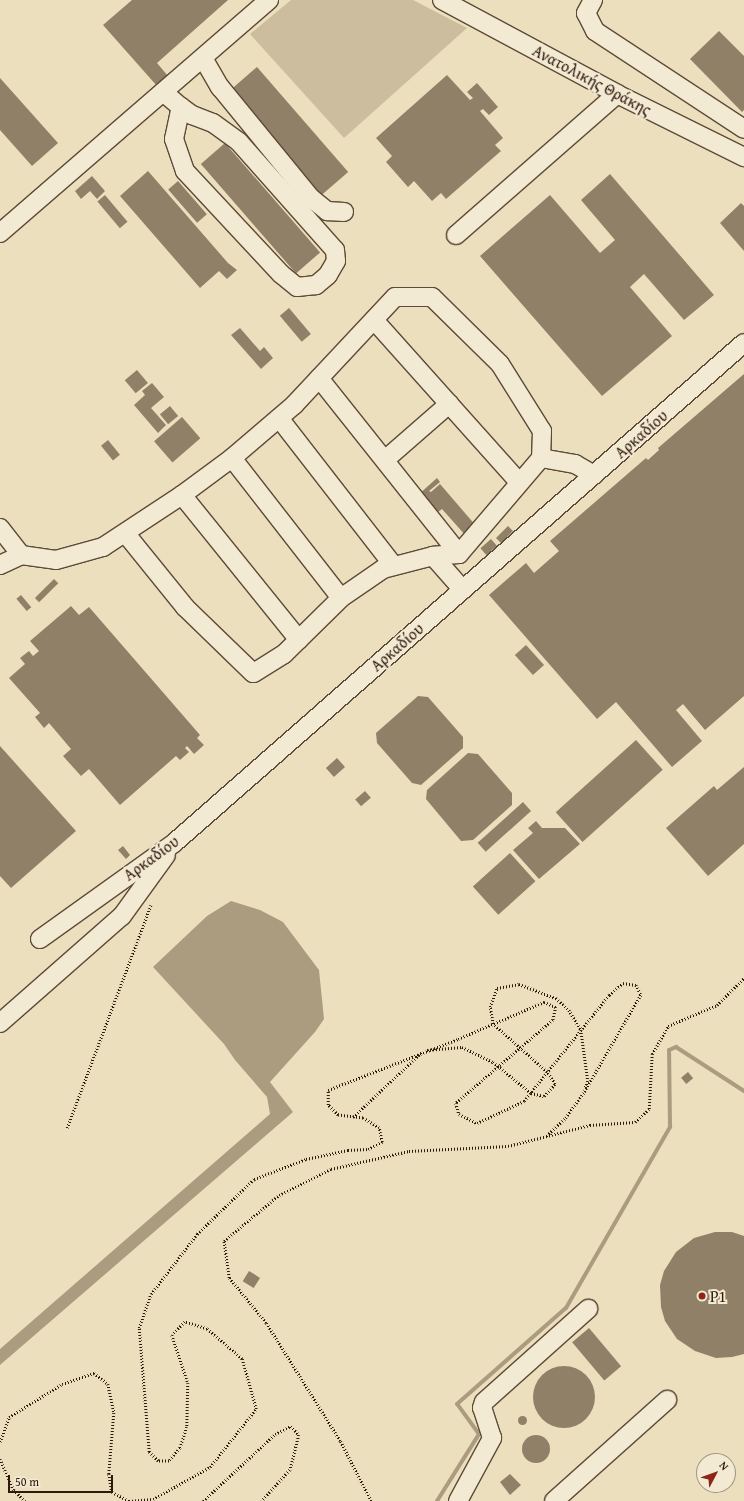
<!DOCTYPE html>
<meta charset="utf-8">
<style>
body{margin:0}
#map{position:relative;width:744px;height:1501px;overflow:hidden;background:#ecdfbd;font-family:"Gentium Book Plus",serif}
div>[style]{position:absolute}
.green>*{inset:0;background:#ccbd9f}
.water>*{inset:0;background:#ab9c80}
.stream>*{height:4px;margin:-2px;padding:0 2px;transform-origin:2px;border-radius:2px;background:#ab9c80}
.building>*{inset:0;background:#918068;transform-origin:0 0}
.round{border-radius:50%}
.path>*{height:2.5px;margin-top:-1.25px;transform-origin:0;background:repeating-linear-gradient(90deg,#2e190b 0 1px,transparent 0 3px)}
.roads{filter:drop-shadow(1px 0 #5e4a38) drop-shadow(-1px 0 #5e4a38) drop-shadow(0 1px #5e4a38) drop-shadow(0 -1px #5e4a38)}
.minor>*{height:18px;margin:-9px;padding:0 9px;transform-origin:9px;border-radius:9px;background:#f3ead4}
.dots>*{width:11px;height:11px;translate:-50% -50%;box-sizing:border-box;border:2px solid #f3ead4;border-radius:50%}
span{translate:-50% -50%;white-space:nowrap;text-align:center;line-height:1.15;-webkit-text-stroke:4px #f3ead4;paint-order:stroke}
.street-label{font-size:16px;color:#2e190b}
.poi-label{font-size:16px;color:#2e190b}
.left{translate:0 -50%;text-align:left}
.north{position:absolute;left:696px;top:1453px;width:40px;height:40px;box-sizing:border-box;background:#f3ead4;border:1px solid #a49684;border-radius:50%;rotate:49deg;font-size:11px;font-weight:700;line-height:16px;text-align:center;color:#2e190b}
.north::after{content:'';display:block;margin:auto;width:14px;height:18px;background:#8f2418;clip-path:polygon(50% 0,100% 100%,50% 72%,0 100%)}
.scale{position:absolute;left:8px;top:1475px;width:105px;height:18px;box-sizing:border-box;border:2px solid #2e190b;border-top:0;padding-left:5px;font-size:12px;line-height:14px;white-space:nowrap;color:#2e190b;-webkit-text-stroke:3px #f3ead4;paint-order:stroke}
</style>
<div id="map">
<div class="green">
<i style="clip-path:polygon(291px 0,413px 0,467px 28px,344px 138px,250px 34px)"></i>
</div>
<div class="water">
<i style="clip-path:polygon(231px 901px,260px 910px,283px 922px,319px 970px,324px 1019px,315px 1032px,270px 1082px,293px 1112px,0 1365px,0 1349px,270px 1114px,267px 1097px,235px 1060px,224px 1044px,153px 967px,207px 916px)"></i>
</div>
<div class="stream">
<i style="left:437px;top:1501px;width:79px;rotate:-57.9deg"></i>
<i style="left:479px;top:1434px;width:37px;rotate:-126deg"></i>
<i style="left:457px;top:1404px;width:145px;rotate:-41.4deg"></i>
<i style="left:566px;top:1308px;width:209px;rotate:-60.1deg"></i>
<i style="left:670px;top:1127px;width:77px;rotate:-90.7deg"></i>
<i style="left:669px;top:1050px;width:8px;rotate:-23deg"></i>
<i style="left:676px;top:1047px;width:81px;rotate:32.9deg"></i>
</div>
<div class="building">
<i style="clip-path:polygon(132px 0,228px 0,157px 63px,168px 76px,157px 86px,103px 25px)"></i>
<i style="clip-path:polygon(719px 31px,744px 56px,744px 110px,742px 112px,690px 59px)"></i>
<i style="left:257px;top:67px;width:139px;height:36px;rotate:49deg"></i>
<i style="clip-path:polygon(447px 75px,470px 100px,473px 98px,467px 92px,477px 83px,498px 107px,489px 115px,483px 109px,480px 111px,503px 138px,495px 145px,501px 151px,446px 199px,441px 193px,432px 201px,414px 181px,408px 187px,386px 162px,392px 156px,376px 138px)"></i>
<i style="clip-path:polygon(0 78px,58px 143px,32px 166px,0 130px)"></i>
<i style="left:225px;top:143px;width:145px;height:32px;rotate:49deg"></i>
<i style="clip-path:polygon(148px 171px,228px 263px,237px 270px,227px 279px,219px 271px,200px 288px,120px 196px)"></i>
<i style="clip-path:polygon(610px 174px,714px 295px,684px 320px,644px 274px,630px 287px,672px 336px,602px 396px,480px 256px,550px 195px,600px 253px,615px 240px,581px 200px)"></i>
<i style="clip-path:polygon(92px 176px,105px 191px,97px 199px,90px 191px,81px 199px,75px 191px)"></i>
<i style="left:178px;top:181px;width:44px;height:13px;rotate:49deg"></i>
<i style="left:105px;top:195px;width:35px;height:10px;rotate:50deg"></i>
<i style="clip-path:polygon(741px 203px,744px 206px,744px 251px,720px 223px)"></i>
<i style="left:289px;top:308px;width:34px;height:12px;rotate:50deg"></i>
<i style="clip-path:polygon(240px 328px,260px 351px,264px 347px,273px 358px,261px 369px,231px 335px)"></i>
<i style="left:137px;top:370px;width:17px;height:16px;rotate:50deg"></i>
<i style="clip-path:polygon(744px 374px,744px 696px,705px 730px,683px 704px,676px 710px,702px 741px,672px 767px,616px 702px,597px 719px,489px 595px,526px 563px,534px 573px,559px 551px,550px 541px,646px 458px,648px 460px,659px 450px,658px 448px)"></i>
<i style="clip-path:polygon(152px 383px,164px 397px,151px 408px,166px 425px,158px 433px,134px 405px,145px 395px,142px 391px)"></i>
<i style="left:170px;top:406px;width:13px;height:13px;rotate:51deg"></i>
<i style="left:182px;top:417px;width:28px;height:37px;rotate:49deg"></i>
<i style="left:108px;top:440px;width:19px;height:9px;rotate:51deg"></i>
<i style="clip-path:polygon(437px 478px,440px 482px,429px 491px,431px 492px,440px 484px,477px 527px,466px 536px,442px 509px,438px 512px,418px 495px)"></i>
<i style="left:508px;top:526px;width:7px;height:17px;rotate:45deg"></i>
<i style="left:491px;top:539px;width:9px;height:14px;rotate:49deg"></i>
<i style="left:54px;top:579px;width:6px;height:27px;rotate:45deg"></i>
<i style="left:21px;top:595px;width:16px;height:6px;rotate:50deg"></i>
<i style="clip-path:polygon(71px 606px,79px 615px,89px 607px,200px 735px,197px 738px,204px 745px,194px 754px,187px 746px,185px 748px,189px 752px,180px 760px,176px 756px,120px 805px,89px 769px,81px 776px,63px 756px,71px 749px,49px 723px,44px 728px,35px 717px,40px 713px,9px 678px,25px 664px,20px 658px,29px 651px,33px 656px,39px 651px,30px 641px)"></i>
<i style="left:526px;top:645px;width:27px;height:15px;rotate:48deg"></i>
<i style="clip-path:polygon(418px 696px,428px 697px,463px 737px,463px 748px,421px 785px,412px 783px,377px 743px,376px 733px)"></i>
<i style="left:636px;top:740px;width:40px;height:108px;rotate:48deg"></i>
<i style="clip-path:polygon(0 746px,76px 831px,11px 888px,0 876px)"></i>
<i style="clip-path:polygon(468px 753px,478px 754px,512px 793px,512px 805px,473px 840px,461px 841px,426px 799px,427px 790px)"></i>
<i style="left:337px;top:758px;width:12px;height:15px;rotate:48deg"></i>
<i style="clip-path:polygon(744px 767px,744px 844px,708px 876px,666px 828px,714px 786px,717px 790px)"></i>
<i style="left:365px;top:791px;width:9px;height:13px;rotate:49deg"></i>
<i style="left:523px;top:802px;width:12px;height:61px;rotate:48deg"></i>
<i style="clip-path:polygon(536px 821px,542px 828px,565px 828px,580px 844px,539px 879px,513px 850px,533px 833px,528px 828px)"></i>
<i style="clip-path:polygon(123px 846px,130px 855px,126px 859px,118px 850px)"></i>
<i style="left:510px;top:853px;width:38px;height:50px;rotate:48deg"></i>
<i style="left:688px;top:1072px;width:8px;height:9px;rotate:50deg"></i>
<i style="clip-path:polygon(715px 1232px,732px 1232px,744px 1236px,744px 1354px,732px 1357px,716px 1358px,695px 1351px,677px 1339px,665px 1321px,661px 1307px,660px 1285px,664px 1271px,676px 1252px,694px 1238px)"></i>
<i style="left:249px;top:1271px;width:13px;height:12px;rotate:32deg"></i>
<i style="left:589px;top:1328px;width:50px;height:22px;rotate:50deg"></i>
<i class="round" style="left:533px;top:1366px;width:62px;height:62px"></i>
<i class="round" style="left:517.5px;top:1415.5px;width:9px;height:9px"></i>
<i class="round" style="left:522px;top:1435px;width:28px;height:28px"></i>
<i style="clip-path:polygon(510px 1474px,521px 1485px,510px 1495px,500px 1482px)"></i>
</div>
<div class="path">
<i style="left:427px;top:1050px;width:35px;rotate:-5deg"></i>
<i style="left:462px;top:1047px;width:34px;rotate:26deg"></i>
<i style="left:493px;top:1062px;width:49px;rotate:39.2deg"></i>
<i style="left:531px;top:1093px;width:13px;rotate:13deg"></i>
<i style="left:544px;top:1096px;width:16px;rotate:-47deg"></i>
<i style="left:555px;top:1084px;width:14px;rotate:-124deg"></i>
<i style="left:547px;top:1072px;width:72px;rotate:-138.4deg"></i>
<i style="left:493px;top:1024px;width:17px;rotate:-100deg"></i>
<i style="left:490px;top:1007px;width:20px;rotate:-70deg"></i>
<i style="left:497px;top:988px;width:22px;rotate:-10deg"></i>
<i style="left:519px;top:984px;width:40px;rotate:21deg"></i>
<i style="left:556px;top:998px;width:18px;rotate:43deg"></i>
<i style="left:569px;top:1010px;width:23px;rotate:59deg"></i>
<i style="left:581px;top:1030px;width:51px;rotate:82.2deg"></i>
<i style="left:588px;top:1081px;width:9px;rotate:111deg"></i>
<i style="left:353px;top:1117px;width:95px;rotate:-43.3deg"></i>
<i style="left:67px;top:1128px;width:238px;rotate:-69.4deg"></i>
<i style="left:0;top:1442px;width:27px;rotate:-70deg"></i>
<i style="left:9px;top:1417px;width:62px;rotate:-31.9deg"></i>
<i style="left:62px;top:1384px;width:34px;rotate:-19deg"></i>
<i style="left:94px;top:1373px;width:18px;rotate:38deg"></i>
<i style="left:108px;top:1384px;width:30px;rotate:78deg"></i>
<i style="left:114px;top:1413px;width:61px;rotate:94.7deg"></i>
<i style="left:109px;top:1474px;width:18px;rotate:81deg"></i>
<i style="left:112px;top:1492px;width:19px;rotate:28deg"></i>
<i style="left:129px;top:1501px;width:24px;rotate:-5deg"></i>
<i style="left:153px;top:1499px;width:65px;rotate:-29.3deg"></i>
<i style="left:210px;top:1467px;width:74px;rotate:-51.6deg"></i>
<i style="left:256px;top:1409px;width:52px;rotate:-105.6deg"></i>
<i style="left:242px;top:1359px;width:46px;rotate:-139.4deg"></i>
<i style="left:207px;top:1329px;width:23px;rotate:-162deg"></i>
<i style="left:185px;top:1322px;width:18px;rotate:135deg"></i>
<i style="left:172px;top:1335px;width:51px;rotate:71.6deg"></i>
<i style="left:188px;top:1383px;width:44px;rotate:91.3deg"></i>
<i style="left:187px;top:1427px;width:22px;rotate:108deg"></i>
<i style="left:180px;top:1448px;width:17px;rotate:130deg"></i>
<i style="left:169px;top:1461px;width:11px;rotate:180deg"></i>
<i style="left:158px;top:1461px;width:13px;rotate:-135deg"></i>
<i style="left:149px;top:1452px;width:124px;rotate:-94.6deg"></i>
<i style="left:139px;top:1328px;width:36px;rotate:-71deg"></i>
<i style="left:151px;top:1294px;width:76px;rotate:-52.5deg"></i>
<i style="left:197px;top:1234px;width:79px;rotate:-44deg"></i>
<i style="left:254px;top:1179px;width:56px;rotate:-21deg"></i>
<i style="left:306px;top:1159px;width:43px;rotate:-12.1deg"></i>
<i style="left:348px;top:1150px;width:20px;rotate:-3deg"></i>
<i style="left:368px;top:1149px;width:16px;rotate:-27deg"></i>
<i style="left:382px;top:1142px;width:14px;rotate:-102deg"></i>
<i style="left:379px;top:1128px;width:19px;rotate:-148deg"></i>
<i style="left:363px;top:1118px;width:25px;rotate:-173deg"></i>
<i style="left:338px;top:1115px;width:14px;rotate:-135deg"></i>
<i style="left:328px;top:1105px;width:15px;rotate:-90deg"></i>
<i style="left:328px;top:1090px;width:140px;rotate:-21.4deg"></i>
<i style="left:458px;top:1039px;width:94px;rotate:-23.3deg"></i>
<i style="left:544px;top:1002px;width:13px;rotate:23deg"></i>
<i style="left:556px;top:1007px;width:13px;rotate:103deg"></i>
<i style="left:553px;top:1020px;width:128px;rotate:139.4deg"></i>
<i style="left:456px;top:1103px;width:11px;rotate:75deg"></i>
<i style="left:459px;top:1114px;width:20px;rotate:27deg"></i>
<i style="left:477px;top:1123px;width:52px;rotate:-25.1deg"></i>
<i style="left:524px;top:1101px;width:136px;rotate:-51.3deg"></i>
<i style="left:609px;top:995px;width:18px;rotate:-41deg"></i>
<i style="left:623px;top:983px;width:13px;rotate:9deg"></i>
<i style="left:636px;top:985px;width:11px;rotate:63deg"></i>
<i style="left:641px;top:995px;width:113px;rotate:120.2deg"></i>
<i style="left:584px;top:1093px;width:32px;rotate:126deg"></i>
<i style="left:565px;top:1119px;width:25px;rotate:137deg"></i>
<i style="left:0;top:1459px;width:34px;rotate:66deg"></i>
<i style="left:14px;top:1490px;width:16px;rotate:45deg"></i>
<i style="left:203px;top:1501px;width:98px;rotate:-42.9deg"></i>
<i style="left:275px;top:1434px;width:18px;rotate:-27deg"></i>
<i style="left:291px;top:1426px;width:12px;rotate:48deg"></i>
<i style="left:299px;top:1435px;width:36px;rotate:104deg"></i>
<i style="left:290px;top:1470px;width:42px;rotate:132.1deg"></i>
<i style="left:371px;top:1501px;width:68px;rotate:-117.3deg"></i>
<i style="left:340px;top:1441px;width:139px;rotate:-122.1deg"></i>
<i style="left:266px;top:1323px;width:58px;rotate:-129.4deg"></i>
<i style="left:229px;top:1278px;width:37px;rotate:-98deg"></i>
<i style="left:224px;top:1241px;width:72px;rotate:-39.9deg"></i>
<i style="left:279px;top:1195px;width:58px;rotate:-26.6deg"></i>
<i style="left:331px;top:1169px;width:80px;rotate:-13deg"></i>
<i style="left:409px;top:1151px;width:99px;rotate:-2.9deg"></i>
<i style="left:508px;top:1146px;width:85px;rotate:-14.4deg"></i>
<i style="left:590px;top:1125px;width:45px;rotate:-3.8deg"></i>
<i style="left:635px;top:1122px;width:19px;rotate:-43deg"></i>
<i style="left:649px;top:1109px;width:55px;rotate:-86.9deg"></i>
<i style="left:652px;top:1054px;width:32px;rotate:-60deg"></i>
<i style="left:668px;top:1026px;width:53px;rotate:-23.2deg"></i>
<i style="left:717px;top:1005px;width:38px;rotate:-45deg"></i>
</div>
<div class="roads">
<div class="minor">
<i style="left:442px;top:0;width:199px;rotate:28.2deg"></i>
<i style="left:617px;top:94px;width:142px;rotate:26.4deg"></i>
<i style="left:593px;top:0;width:15px;rotate:118deg"></i>
<i style="left:586px;top:13px;width:20px;rotate:63deg"></i>
<i style="left:595px;top:31px;width:178px;rotate:33.3deg"></i>
<i style="left:203px;top:58px;width:34px;rotate:60deg"></i>
<i style="left:220px;top:87px;width:144px;rotate:50.7deg"></i>
<i style="left:311px;top:198px;width:21px;rotate:39deg"></i>
<i style="left:327px;top:211px;width:17px;rotate:3deg"></i>
<i style="left:163px;top:92px;width:23px;rotate:40deg"></i>
<i style="left:181px;top:107px;width:14px;rotate:36deg"></i>
<i style="left:192px;top:115px;width:22px;rotate:21deg"></i>
<i style="left:213px;top:123px;width:32px;rotate:36deg"></i>
<i style="left:239px;top:142px;width:144px;rotate:48.4deg"></i>
<i style="left:335px;top:250px;width:11px;rotate:85deg"></i>
<i style="left:336px;top:261px;width:16px;rotate:120deg"></i>
<i style="left:328px;top:275px;width:16px;rotate:140deg"></i>
<i style="left:316px;top:285px;width:19px;rotate:174deg"></i>
<i style="left:297px;top:287px;width:21px;rotate:-141deg"></i>
<i style="left:281px;top:274px;width:141px;rotate:-133deg"></i>
<i style="left:185px;top:171px;width:34px;rotate:-109deg"></i>
<i style="left:174px;top:139px;width:33px;rotate:-78deg"></i>
<i style="left:0;top:233px;width:356px;rotate:-40.9deg"></i>
<i style="left:456px;top:235px;width:214px;rotate:-41.2deg"></i>
<i style="left:374px;top:320px;width:217px;rotate:48.2deg"></i>
<i style="left:319px;top:378px;width:225px;rotate:51.5deg"></i>
<i style="left:279px;top:418px;width:187px;rotate:52.2deg"></i>
<i style="left:232px;top:458px;width:177px;rotate:52.1deg"></i>
<i style="left:541px;top:458px;width:35px;rotate:10deg"></i>
<i style="left:575px;top:464px;width:22px;rotate:30deg"></i>
<i style="left:386px;top:459px;width:84px;rotate:-41.1deg"></i>
<i style="left:182px;top:495px;width:186px;rotate:51.1deg"></i>
<i style="left:0;top:528px;width:34px;rotate:52deg"></i>
<i style="left:433px;top:556px;width:45px;rotate:48.6deg"></i>
<i style="left:0;top:565px;width:23px;rotate:-25deg"></i>
<i style="left:21px;top:555px;width:35px;rotate:8deg"></i>
<i style="left:56px;top:560px;width:49px;rotate:-15.5deg"></i>
<i style="left:103px;top:547px;width:95px;rotate:-33.4deg"></i>
<i style="left:182px;top:495px;width:62px;rotate:-36.5deg"></i>
<i style="left:232px;top:458px;width:82px;rotate:-40.5deg"></i>
<i style="left:294px;top:405px;width:148px;rotate:-46.9deg"></i>
<i style="left:395px;top:297px;width:37px"></i>
<i style="left:432px;top:297px;width:95px;rotate:44.6deg"></i>
<i style="left:500px;top:364px;width:79px;rotate:57.9deg"></i>
<i style="left:542px;top:431px;width:27px;rotate:92deg"></i>
<i style="left:541px;top:458px;width:126px;rotate:130.5deg"></i>
<i style="left:459px;top:554px;width:26px;rotate:176deg"></i>
<i style="left:433px;top:556px;width:52px;rotate:165.4deg"></i>
<i style="left:383px;top:569px;width:51px;rotate:145.4deg"></i>
<i style="left:341px;top:598px;width:80px;rotate:135.5deg"></i>
<i style="left:284px;top:654px;width:36px;rotate:148deg"></i>
<i style="left:253px;top:673px;width:95px;rotate:-135.9deg"></i>
<i style="left:185px;top:607px;width:95px;rotate:-129deg"></i>
<i style="left:40px;top:939px;width:165px;rotate:-35.6deg"></i>
<i style="left:174px;top:843px;width:758px;rotate:-41.26deg"></i>
<i style="left:0;top:1023px;width:162px;rotate:-41.3deg"></i>
<i style="left:122px;top:916px;width:75px;rotate:-54.2deg"></i>
<i style="left:458px;top:1501px;width:72px;rotate:-61.6deg"></i>
<i style="left:492px;top:1438px;width:32px;rotate:-108deg"></i>
<i style="left:482px;top:1408px;width:6px;rotate:-72deg"></i>
<i style="left:484px;top:1402px;width:140px;rotate:-41.8deg"></i>
<i style="left:554px;top:1501px;width:152px;rotate:-41.8deg"></i>
</div>
</div>
<div class="dots">
<i style="left:702px;top:1296px;background:#8f2418"></i>
</div>
<div class="street-label">
<span style="left:592px;top:80px;rotate:28deg">Ανατολικής Θράκης</span>
<span style="left:641px;top:434px;rotate:-41deg">Αρκαδίου</span>
<span style="left:397px;top:647px;rotate:-41deg">Αρκαδίου</span>
<span style="left:151px;top:858px;rotate:-36deg">Αρκαδίου</span>
</div>
<div class="poi-label">
<span class="left" style="left:710px;top:1296px">P1</span>
</div>
<div class="north">N</div>
<div class="scale">50 m</div>
</div>
